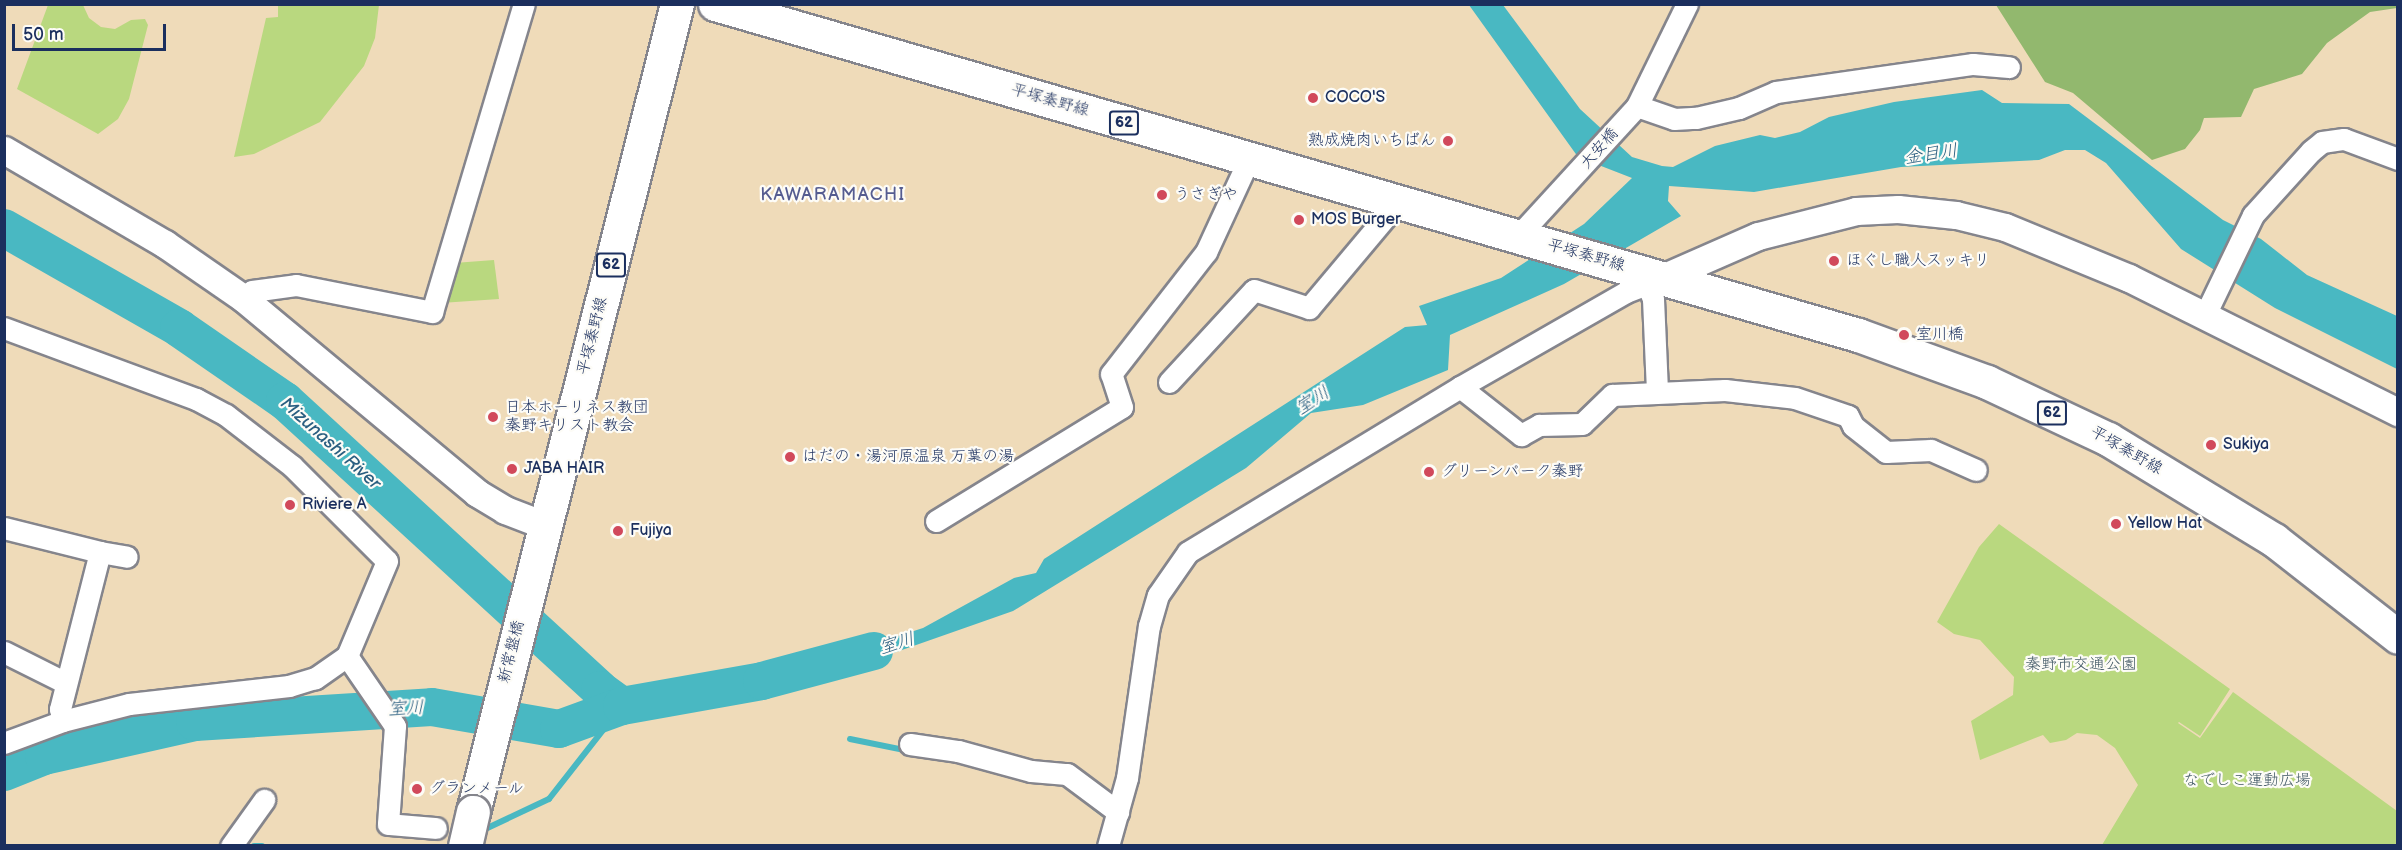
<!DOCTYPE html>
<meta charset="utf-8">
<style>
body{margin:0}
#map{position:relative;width:2402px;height:850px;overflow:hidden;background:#efdbb9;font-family:"Balsamiq Sans","Klee One",sans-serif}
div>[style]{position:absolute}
.green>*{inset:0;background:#b9d87f}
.forest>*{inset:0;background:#92b86e}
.water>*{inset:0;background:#49b8c2}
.stream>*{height:6px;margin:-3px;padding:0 3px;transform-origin:3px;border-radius:3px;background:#49b8c2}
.river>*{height:38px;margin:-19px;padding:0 19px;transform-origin:19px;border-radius:19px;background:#49b8c2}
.roads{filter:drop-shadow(2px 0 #85858c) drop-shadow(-2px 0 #85858c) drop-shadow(0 2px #85858c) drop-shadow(0 -2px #85858c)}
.minor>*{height:21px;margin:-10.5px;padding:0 10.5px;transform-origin:10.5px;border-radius:10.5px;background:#fff}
.tertiary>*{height:27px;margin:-13.5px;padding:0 13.5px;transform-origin:13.5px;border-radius:13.5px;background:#fff}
.primary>*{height:33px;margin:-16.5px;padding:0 16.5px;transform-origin:16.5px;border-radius:16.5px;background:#fff}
.bridges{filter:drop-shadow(2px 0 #85858c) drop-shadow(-2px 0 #85858c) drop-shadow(0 2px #85858c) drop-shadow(0 -2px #85858c)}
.primary-bridge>*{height:33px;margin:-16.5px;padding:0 16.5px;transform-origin:16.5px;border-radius:16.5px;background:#fff}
.dots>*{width:16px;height:16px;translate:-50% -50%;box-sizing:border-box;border:3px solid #fdfcf7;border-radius:50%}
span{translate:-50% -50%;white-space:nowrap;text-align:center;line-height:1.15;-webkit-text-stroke:4.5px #fdfcf7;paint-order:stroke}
.shield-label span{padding:2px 4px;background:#fdfcf7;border:2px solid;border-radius:4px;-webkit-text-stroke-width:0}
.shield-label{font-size:15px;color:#1b2f5e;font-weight:700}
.poi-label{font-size:16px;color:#1b2f5e}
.left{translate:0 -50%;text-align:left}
.right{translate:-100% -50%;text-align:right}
.street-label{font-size:16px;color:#1b2f5e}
.park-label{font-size:16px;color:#425966}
.water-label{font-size:18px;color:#2b5f81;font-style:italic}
.neighbourhood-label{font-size:18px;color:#555c90;letter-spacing:1.5px}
.frame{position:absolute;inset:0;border:6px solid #1b2f5e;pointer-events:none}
.scale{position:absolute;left:12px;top:24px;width:154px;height:27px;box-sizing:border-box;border:3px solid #1b2f5e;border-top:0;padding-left:8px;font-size:18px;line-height:21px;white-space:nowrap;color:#1b2f5e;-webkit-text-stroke:4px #fdfcf7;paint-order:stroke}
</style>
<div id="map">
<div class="green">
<i style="clip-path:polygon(48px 5px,83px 5px,89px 18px,101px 27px,115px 29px,131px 20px,145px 19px,148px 25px,129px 99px,118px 119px,98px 134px,17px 89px)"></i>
<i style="clip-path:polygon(278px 5px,379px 5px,375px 38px,364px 66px,320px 122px,254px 154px,234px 157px,266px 18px,278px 17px)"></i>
<i style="clip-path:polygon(494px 260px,499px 299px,441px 303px,454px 263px)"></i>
<i style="clip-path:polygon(1999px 524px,2230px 689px,2200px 736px,2179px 722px,2178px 723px,2200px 738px,2233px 692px,2397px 811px,2397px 845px,2102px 845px,2138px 785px,2115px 748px,2097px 735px,2077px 733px,2066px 740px,2050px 743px,2043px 735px,1980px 760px,1971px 721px,2013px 695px,2014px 677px,1980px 640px,1954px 634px,1937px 622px,1979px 547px)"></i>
</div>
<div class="forest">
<i style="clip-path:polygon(2397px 4px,2397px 8px,2370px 12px,2327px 43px,2302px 74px,2254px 89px,2241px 117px,2204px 118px,2200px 130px,2185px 149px,2152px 160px,2073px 93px,2045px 82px,1996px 5px)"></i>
</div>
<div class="water">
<i style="clip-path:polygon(1469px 5px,1503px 5px,1580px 109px,1632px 157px,1662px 166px,1673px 167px,1715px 146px,1760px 135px,1775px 138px,1800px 132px,1829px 117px,1894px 102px,1982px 90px,2002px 103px,2069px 104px,2223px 220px,2261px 239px,2307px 275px,2397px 316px,2397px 369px,2275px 308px,2181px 249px,2106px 163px,2085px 150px,2065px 150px,2039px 160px,1901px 167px,1754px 192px,1669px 186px,1668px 201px,1681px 216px,1564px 284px,1450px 335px,1448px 370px,1363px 405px,1311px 413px,1246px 468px,1013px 611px,825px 677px,824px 660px,923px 628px,1014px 578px,1036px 573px,1044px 559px,1405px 327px,1427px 325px,1419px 306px,1501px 278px,1584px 224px,1632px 178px,1578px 157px)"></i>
</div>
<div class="stream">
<i style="left:850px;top:739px;width:110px;rotate:11.5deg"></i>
<i style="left:1093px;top:806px;width:15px;rotate:37deg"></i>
<i style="left:481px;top:831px;width:75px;rotate:-25.2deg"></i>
<i style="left:549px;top:799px;width:118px;rotate:-51.9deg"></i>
<i style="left:254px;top:846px;width:8px"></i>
</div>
<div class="river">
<i style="left:4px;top:228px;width:202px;rotate:29.7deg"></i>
<i style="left:179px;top:328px;width:129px;rotate:34.6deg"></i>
<i style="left:285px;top:401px;width:427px;rotate:42.5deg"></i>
<i style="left:600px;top:690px;width:27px;rotate:36deg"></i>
<i style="left:4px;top:772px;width:43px;rotate:-21.8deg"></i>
<i style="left:44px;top:756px;width:155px;rotate:-12.7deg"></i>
<i style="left:195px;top:722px;width:237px;rotate:-3.6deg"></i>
<i style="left:432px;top:707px;width:129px;rotate:9.8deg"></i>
<i style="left:559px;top:729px;width:67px;rotate:-20.1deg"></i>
<i style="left:622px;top:706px;width:142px;rotate:-10.1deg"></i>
<i style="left:762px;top:681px;width:116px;rotate:-15deg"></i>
</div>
<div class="roads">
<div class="minor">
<i style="left:1637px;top:106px;width:39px;rotate:19deg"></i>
<i style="left:1674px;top:119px;width:22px;rotate:-3deg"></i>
<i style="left:1696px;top:118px;width:44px;rotate:-13.1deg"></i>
<i style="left:1739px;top:108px;width:40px;rotate:-23.4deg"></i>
<i style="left:1776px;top:92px;width:199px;rotate:-8.1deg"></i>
<i style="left:1973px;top:64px;width:36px;rotate:5deg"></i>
<i style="left:1518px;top:236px;width:176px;rotate:-47.5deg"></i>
<i style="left:1637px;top:106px;width:114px;rotate:-63.9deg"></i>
<i style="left:1647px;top:284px;width:16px;rotate:68deg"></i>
<i style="left:1653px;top:299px;width:92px;rotate:87.5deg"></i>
<i style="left:243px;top:298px;width:11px;rotate:-38deg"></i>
<i style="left:252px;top:291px;width:44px;rotate:-7.8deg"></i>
<i style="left:296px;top:285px;width:139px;rotate:11.2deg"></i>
<i style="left:432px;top:312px;width:321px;rotate:-73.4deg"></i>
<i style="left:2204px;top:317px;width:113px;rotate:-64.3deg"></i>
<i style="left:2253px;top:215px;width:86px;rotate:-47.8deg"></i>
<i style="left:2311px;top:151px;width:14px;rotate:-39deg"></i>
<i style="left:2322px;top:142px;width:22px;rotate:-8deg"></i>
<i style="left:2344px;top:139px;width:58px;rotate:20.3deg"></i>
<i style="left:4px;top:328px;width:205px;rotate:20.3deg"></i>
<i style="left:196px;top:399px;width:34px;rotate:28deg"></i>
<i style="left:226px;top:415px;width:83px;rotate:37.7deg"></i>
<i style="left:292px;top:466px;width:134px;rotate:45deg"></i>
<i style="left:387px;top:561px;width:103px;rotate:112.8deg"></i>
<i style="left:347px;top:656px;width:39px;rotate:145deg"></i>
<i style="left:315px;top:678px;width:27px;rotate:163deg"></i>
<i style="left:289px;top:686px;width:161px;rotate:173.6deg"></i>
<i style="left:129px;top:704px;width:68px;rotate:165.6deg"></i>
<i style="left:63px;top:721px;width:63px;rotate:159.6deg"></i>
<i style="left:1169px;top:382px;width:125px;rotate:-47.3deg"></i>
<i style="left:1254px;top:290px;width:58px;rotate:18.1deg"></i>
<i style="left:1309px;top:308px;width:138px;rotate:-50deg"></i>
<i style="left:1460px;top:387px;width:78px;rotate:38.2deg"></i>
<i style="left:1521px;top:435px;width:21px;rotate:-29deg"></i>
<i style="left:1539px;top:425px;width:43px;rotate:-1.3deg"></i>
<i style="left:1582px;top:424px;width:42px;rotate:-44deg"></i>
<i style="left:1612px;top:395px;width:113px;rotate:-2.5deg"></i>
<i style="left:1725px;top:390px;width:70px;rotate:6.5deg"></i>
<i style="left:1795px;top:398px;width:56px;rotate:18.8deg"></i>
<i style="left:1848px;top:416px;width:11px;rotate:63deg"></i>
<i style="left:1853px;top:426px;width:42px;rotate:38.2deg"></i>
<i style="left:1886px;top:452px;width:45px;rotate:-2.5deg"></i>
<i style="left:1931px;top:450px;width:49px;rotate:24deg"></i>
<i style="left:936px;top:521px;width:218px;rotate:-31.5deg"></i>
<i style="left:1122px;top:407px;width:35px;rotate:-108deg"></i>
<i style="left:1111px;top:374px;width:155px;rotate:-52.1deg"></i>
<i style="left:1206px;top:252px;width:102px;rotate:-65.2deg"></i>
<i style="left:4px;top:528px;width:99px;rotate:14deg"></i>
<i style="left:100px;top:552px;width:162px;rotate:104.3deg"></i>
<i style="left:60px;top:709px;width:12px;rotate:76deg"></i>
<i style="left:100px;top:552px;width:27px;rotate:10deg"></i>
<i style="left:4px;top:652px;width:69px;rotate:26.6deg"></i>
<i style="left:347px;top:656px;width:85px;rotate:55.6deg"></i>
<i style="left:395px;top:726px;width:98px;rotate:94.1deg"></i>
<i style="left:388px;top:824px;width:48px;rotate:4.8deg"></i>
<i style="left:910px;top:744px;width:49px;rotate:8.3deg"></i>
<i style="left:958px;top:751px;width:76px;rotate:15.3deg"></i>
<i style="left:1031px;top:771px;width:36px;rotate:5deg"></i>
<i style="left:1067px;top:774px;width:64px;rotate:36.7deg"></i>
<i style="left:231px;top:846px;width:57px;rotate:-54.3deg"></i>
<i style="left:1108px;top:846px;width:71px;rotate:-74.4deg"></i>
<i style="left:1127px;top:778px;width:154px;rotate:-81.8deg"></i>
<i style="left:1149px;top:626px;width:32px;rotate:-74deg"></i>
<i style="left:1158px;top:595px;width:52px;rotate:-55.1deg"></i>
<i style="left:1188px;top:552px;width:318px;rotate:-31.2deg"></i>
<i style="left:1460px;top:387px;width:191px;rotate:-29.8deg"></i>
<i style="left:1626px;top:292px;width:39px;rotate:-21deg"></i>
</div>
<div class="tertiary">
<i style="left:4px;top:150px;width:186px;rotate:30.3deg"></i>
<i style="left:165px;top:244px;width:95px;rotate:34.7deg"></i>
<i style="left:243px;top:298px;width:305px;rotate:39.8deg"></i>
<i style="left:477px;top:493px;width:33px;rotate:31deg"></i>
<i style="left:505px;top:510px;width:42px;rotate:21deg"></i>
<i style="left:1662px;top:278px;width:105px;rotate:-23.6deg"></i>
<i style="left:1758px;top:236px;width:101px;rotate:-14.3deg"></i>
<i style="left:1856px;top:211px;width:42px;rotate:-2.7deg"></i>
<i style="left:1898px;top:209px;width:58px;rotate:5.9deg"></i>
<i style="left:1956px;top:215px;width:50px;rotate:13.8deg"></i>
<i style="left:2005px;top:227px;width:134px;rotate:22.4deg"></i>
<i style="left:2129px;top:278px;width:301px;rotate:26.5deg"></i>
</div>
<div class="primary">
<i style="left:715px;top:4px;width:1190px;rotate:16.15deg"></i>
<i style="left:1858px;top:335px;width:137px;rotate:20deg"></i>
<i style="left:1987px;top:382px;width:134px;rotate:25.2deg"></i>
<i style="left:2108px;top:439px;width:194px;rotate:31.3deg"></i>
<i style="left:2274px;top:540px;width:157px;rotate:38deg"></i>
<i style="left:473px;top:812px;width:833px;rotate:-75.83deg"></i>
</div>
</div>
<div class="bridges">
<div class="primary-bridge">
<i style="left:465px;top:846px;width:35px;rotate:-77deg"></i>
</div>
</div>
<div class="dots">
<i style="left:1313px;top:98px;background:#d1495b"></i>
<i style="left:1448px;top:141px;background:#d1495b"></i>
<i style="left:1162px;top:195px;background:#d1495b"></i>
<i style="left:1299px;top:220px;background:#d1495b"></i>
<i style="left:1834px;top:261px;background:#d1495b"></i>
<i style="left:1904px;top:335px;background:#d1495b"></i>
<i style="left:493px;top:417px;background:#d1495b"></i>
<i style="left:2211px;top:445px;background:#d1495b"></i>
<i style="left:790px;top:457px;background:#d1495b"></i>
<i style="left:512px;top:469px;background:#d1495b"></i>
<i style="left:1429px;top:472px;background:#d1495b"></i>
<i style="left:290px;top:505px;background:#d1495b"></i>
<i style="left:2116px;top:524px;background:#d1495b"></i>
<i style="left:618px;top:531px;background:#d1495b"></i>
<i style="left:417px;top:789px;background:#d1495b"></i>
</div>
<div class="shield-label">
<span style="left:1124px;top:123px">62</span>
<span style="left:611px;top:265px">62</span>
<span style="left:2052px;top:413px">62</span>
</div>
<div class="poi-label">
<span class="left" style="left:1325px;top:98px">COCO'S</span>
<span class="right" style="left:1436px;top:141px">熟成焼肉いちばん</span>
<span class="left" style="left:1174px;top:195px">うさぎや</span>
<span class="left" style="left:1311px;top:220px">MOS Burger</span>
<span class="left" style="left:1846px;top:261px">ほぐし職人スッキリ</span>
<span class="left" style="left:1916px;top:335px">室川橋</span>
<span class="left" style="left:505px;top:417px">日本ホーリネス教団<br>秦野キリスト教会</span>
<span class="left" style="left:2223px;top:445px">Sukiya</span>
<span class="left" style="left:802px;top:457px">はだの・湯河原温泉 万葉の湯</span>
<span class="left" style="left:524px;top:469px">JABA HAIR</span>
<span class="left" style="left:1441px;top:472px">グリーンパーク秦野</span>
<span class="left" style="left:302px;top:505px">Riviere A</span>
<span class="left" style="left:2128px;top:524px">Yellow Hat</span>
<span class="left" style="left:630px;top:531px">Fujiya</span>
<span class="left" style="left:429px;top:789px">グランメール</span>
</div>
<div class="street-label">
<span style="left:1050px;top:101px;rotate:16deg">平塚秦野線</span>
<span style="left:1600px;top:149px;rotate:-49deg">大安橋</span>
<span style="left:1586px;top:256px;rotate:16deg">平塚秦野線</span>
<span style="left:593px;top:336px;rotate:-76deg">平塚秦野線</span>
<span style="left:2126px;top:451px;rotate:30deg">平塚秦野線</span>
<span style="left:512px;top:652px;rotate:-76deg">新常盤橋</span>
</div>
<div class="park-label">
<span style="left:2081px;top:665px">秦野市交通公園</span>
<span style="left:2247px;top:781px">なでしこ運動広場</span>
</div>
<div class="water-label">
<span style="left:1931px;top:155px;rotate:-8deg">金目川</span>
<span style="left:1313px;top:401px;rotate:-33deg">室川</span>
<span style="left:330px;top:444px;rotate:42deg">Mizunashi River</span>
<span style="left:897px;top:644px;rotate:-17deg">室川</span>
<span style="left:406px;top:709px;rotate:-3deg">室川</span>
</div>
<div class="neighbourhood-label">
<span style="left:833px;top:195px">KAWARAMACHI</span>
</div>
<div class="frame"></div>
<div class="scale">50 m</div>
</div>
